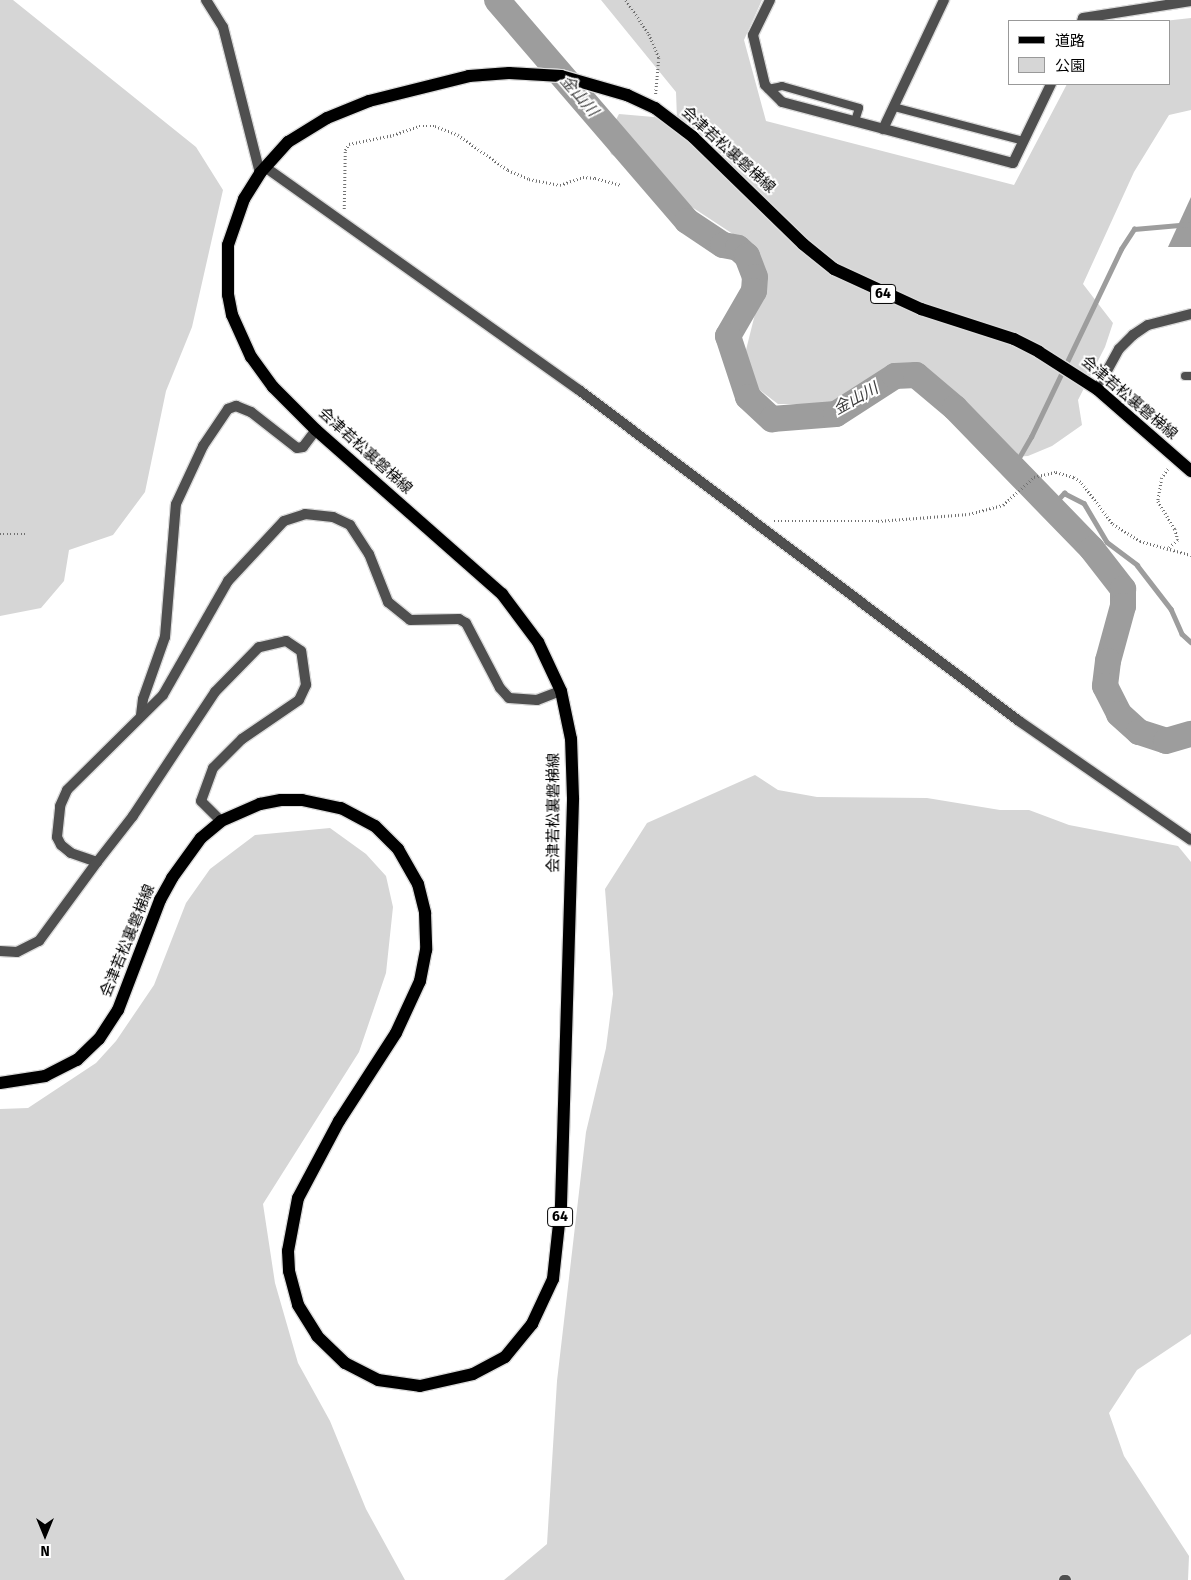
<!DOCTYPE html>
<meta charset="utf-8">
<style>
body{margin:0}
#map{position:relative;width:1191px;height:1580px;overflow:hidden;background:#fff;font-family:"Fira Sans","Noto Sans JP",sans-serif}
div>[style]{position:absolute}
.green>*{inset:0;background:#d6d6d6}
.water>*{inset:0;background:#9d9d9d}
.stream>*{height:4.5px;margin:-2.25px;padding:0 2.25px;transform-origin:2.25px;border-radius:2.25px;background:#9d9d9d}
.river>*{height:26px;margin:-13px;padding:0 13px;transform-origin:13px;border-radius:13px;background:#9d9d9d}
.path>*{height:2.5px;margin-top:-1.25px;transform-origin:0;background:repeating-linear-gradient(90deg,#717171 0 1px,transparent 0 3.5px)}
.roads{filter:drop-shadow(1px 0 #dbdbdb) drop-shadow(-1px 0 #dbdbdb) drop-shadow(0 1px #dbdbdb) drop-shadow(0 -1px #dbdbdb)}
.service>*{height:8px;margin:-4px;padding:0 4px;transform-origin:4px;border-radius:4px;background:#4f4f4f}
.minor>*{height:10px;margin:-5px;padding:0 5px;transform-origin:5px;border-radius:5px;background:#4f4f4f}
.tertiary>*{height:10px;margin:-5px;padding:0 5px;transform-origin:5px;border-radius:5px;background:#4f4f4f}
.primary>*{height:12px;margin:-6px;padding:0 6px;transform-origin:6px;border-radius:6px;background:#000}
span{translate:-50% -50%;white-space:nowrap;text-align:center;line-height:1.15;-webkit-text-stroke:4px #fff;paint-order:stroke}
.shield-label span{padding:1px 4px;background:#fff;border:1px solid;border-radius:4px;-webkit-text-stroke-width:0}
.shield-label{font-size:14px;color:#000;font-weight:700}
.street-label{font-size:15px;color:#000}
.water-label{font-size:16px;color:#3e3e3e;font-style:italic}
.legend{position:absolute;left:1008px;top:20px;width:162px;height:65px;box-sizing:border-box;background:#fff;border:1px solid #999;margin:0;padding:6px 9px;list-style:none;font-size:15px;color:#000}
.legend li{display:flex;align-items:center;gap:10px;height:25px}
.legend b{width:25px;border:1px solid #999}
.north{position:absolute;left:20px;top:1510px;width:50px;height:50px;-webkit-text-stroke:4px #fff;paint-order:stroke;rotate:180deg;font-size:14px;font-weight:700;line-height:20px;text-align:center;color:#000}
.north::after{content:'';display:block;margin:auto;width:18px;height:22px;background:#000;clip-path:polygon(50% 0,100% 100%,50% 72%,0 100%)}
</style>
<div id="map">
<div class="green">
<i style="clip-path:polygon(0 0,13px 0,196px 147px,223px 190px,192px 327px,166px 391px,145px 492px,113px 535px,69px 550px,64px 581px,41px 608px,0 616px)"></i>
<i style="clip-path:polygon(601px 0,762px 0,744px 40px,766px 121px,1014px 185px,1067px 84px,1170px 84px,1170px 21px,1164px 21px,1191px 18px,1191px 110px,1169px 115px,1134px 172px,1083px 284px,1113px 323px,1105px 347px,1078px 400px,1082px 425px,1052px 446px,1028px 456px,1012px 457px,991px 441px,942px 388px,903px 373px,877px 376px,850px 400px,812px 410px,797px 404px,778px 404px,757px 388px,745px 354px,757px 306px,759px 268px,736px 236px,611px 154px,606px 139px,619px 114px,677px 119px,676px 92px)"></i>
<i style="clip-path:polygon(755px 775px,778px 790px,817px 797px,927px 798px,1000px 810px,1029px 810px,1069px 825px,1178px 846px,1191px 862px,1191px 1334px,1137px 1370px,1109px 1413px,1124px 1456px,1189px 1556px,1188px 1580px,504px 1580px,547px 1544px,557px 1381px,586px 1132px,606px 1048px,613px 994px,605px 889px,647px 823px)"></i>
<i style="clip-path:polygon(330px 828px,366px 854px,386px 876px,393px 907px,386px 973px,359px 1052px,263px 1204px,275px 1283px,298px 1363px,330px 1421px,366px 1509px,405px 1580px,0 1580px,0 1109px,28px 1108px,96px 1063px,116px 1041px,154px 985px,186px 903px,210px 869px,255px 835px)"></i>
</div>
<div class="water">
<i style="clip-path:polygon(1191px 197px,1191px 247px,1168px 247px)"></i>
</div>
<div class="stream">
<i style="left:1013px;top:468px;width:36px;rotate:-60deg"></i>
<i style="left:1031px;top:437px;width:208px;rotate:-64.4deg"></i>
<i style="left:1121px;top:249px;width:24px;rotate:-57deg"></i>
<i style="left:1134px;top:229px;width:57px;rotate:-5deg"></i>
<i style="left:1050px;top:508px;width:21px;rotate:-47deg"></i>
<i style="left:1064px;top:493px;width:22px;rotate:27deg"></i>
<i style="left:1084px;top:503px;width:45px;rotate:59.5deg"></i>
<i style="left:1107px;top:542px;width:38px;rotate:37deg"></i>
<i style="left:1137px;top:565px;width:56px;rotate:52.3deg"></i>
<i style="left:1171px;top:609px;width:27px;rotate:66deg"></i>
<i style="left:1182px;top:634px;width:12px;rotate:42deg"></i>
</div>
<div class="river">
<i style="left:497px;top:0;width:291px;rotate:49.3deg"></i>
<i style="left:687px;top:221px;width:43px;rotate:33.7deg"></i>
<i style="left:723px;top:245px;width:15px;rotate:11deg"></i>
<i style="left:738px;top:248px;width:12px;rotate:42deg"></i>
<i style="left:747px;top:256px;width:22px;rotate:69deg"></i>
<i style="left:755px;top:277px;width:14px;rotate:94deg"></i>
<i style="left:754px;top:291px;width:52px;rotate:120deg"></i>
<i style="left:728px;top:336px;width:64px;rotate:71.8deg"></i>
<i style="left:748px;top:397px;width:33px;rotate:43deg"></i>
<i style="left:772px;top:419px;width:64px;rotate:-4.5deg"></i>
<i style="left:836px;top:414px;width:70px;rotate:-32.8deg"></i>
<i style="left:895px;top:376px;width:21px;rotate:-3deg"></i>
<i style="left:916px;top:375px;width:51px;rotate:40.2deg"></i>
<i style="left:955px;top:408px;width:197px;rotate:45.8deg"></i>
<i style="left:1092px;top:549px;width:51px;rotate:52.2deg"></i>
<i style="left:1123px;top:589px;width:17px;rotate:90deg"></i>
<i style="left:1123px;top:606px;width:57px;rotate:105.3deg"></i>
<i style="left:1108px;top:661px;width:25px;rotate:97deg"></i>
<i style="left:1105px;top:686px;width:31px;rotate:63deg"></i>
<i style="left:1119px;top:714px;width:27px;rotate:42deg"></i>
<i style="left:1139px;top:732px;width:28px;rotate:18deg"></i>
<i style="left:1166px;top:741px;width:26px;rotate:-16deg"></i>
</div>
<div class="path">
<i style="left:626px;top:0;width:41px;rotate:55.9deg"></i>
<i style="left:649px;top:34px;width:26px;rotate:67deg"></i>
<i style="left:659px;top:58px;width:36px;rotate:95deg"></i>
<i style="left:344px;top:209px;width:59px;rotate:-89deg"></i>
<i style="left:345px;top:150px;width:7px;rotate:-56deg"></i>
<i style="left:349px;top:144px;width:45px;rotate:-11.6deg"></i>
<i style="left:393px;top:135px;width:28px;rotate:-19deg"></i>
<i style="left:419px;top:126px;width:16px"></i>
<i style="left:435px;top:126px;width:25px;rotate:21deg"></i>
<i style="left:458px;top:135px;width:61px;rotate:35deg"></i>
<i style="left:508px;top:170px;width:23px;rotate:23deg"></i>
<i style="left:529px;top:179px;width:32px;rotate:11deg"></i>
<i style="left:560px;top:185px;width:24px;rotate:-19deg"></i>
<i style="left:583px;top:177px;width:12px;rotate:5deg"></i>
<i style="left:595px;top:178px;width:27px;rotate:15deg"></i>
<i style="left:1168px;top:469px;width:11px;rotate:124deg"></i>
<i style="left:1162px;top:478px;width:23px;rotate:100deg"></i>
<i style="left:1158px;top:501px;width:33px;rotate:59deg"></i>
<i style="left:1175px;top:529px;width:11px;rotate:75deg"></i>
<i style="left:1178px;top:540px;width:12px;rotate:138deg"></i>
<i style="left:774px;top:521px;width:104px"></i>
<i style="left:878px;top:521px;width:91px;rotate:-4.4deg"></i>
<i style="left:969px;top:514px;width:35px;rotate:-15deg"></i>
<i style="left:1003px;top:505px;width:42px;rotate:-42.1deg"></i>
<i style="left:1034px;top:477px;width:23px;rotate:-13deg"></i>
<i style="left:1056px;top:472px;width:19px;rotate:16deg"></i>
<i style="left:1074px;top:477px;width:10px;rotate:37deg"></i>
<i style="left:1082px;top:483px;width:51px;rotate:52.9deg"></i>
<i style="left:1113px;top:524px;width:32px;rotate:32deg"></i>
<i style="left:1140px;top:541px;width:53px;rotate:15.4deg"></i>
<i style="left:0;top:534px;width:25px"></i>
</div>
<div class="roads">
<div class="service">
<i style="left:768px;top:89px;width:14px;rotate:-12deg"></i>
<i style="left:782px;top:86px;width:80px;rotate:15.9deg"></i>
<i style="left:859px;top:108px;width:14px;rotate:107deg"></i>
<i style="left:894px;top:107px;width:134px;rotate:14.7deg"></i>
<i style="left:1185px;top:376px;width:6px"></i>
</div>
<div class="minor">
<i style="left:206px;top:0;width:32px;rotate:58deg"></i>
<i style="left:223px;top:27px;width:151px;rotate:75.8deg"></i>
<i style="left:770px;top:0;width:39px;rotate:116deg"></i>
<i style="left:753px;top:35px;width:51px;rotate:76.5deg"></i>
<i style="left:765px;top:85px;width:24px;rotate:45deg"></i>
<i style="left:782px;top:102px;width:239px;rotate:14.8deg"></i>
<i style="left:1013px;top:163px;width:88px;rotate:-64.3deg"></i>
<i style="left:1082px;top:21px;width:3px;rotate:-72deg"></i>
<i style="left:1083px;top:18px;width:109px;rotate:-8.9deg"></i>
<i style="left:265px;top:167px;width:385px;rotate:35.4deg"></i>
<i style="left:579px;top:390px;width:551px;rotate:36.95deg"></i>
<i style="left:1019px;top:721px;width:209px;rotate:34.7deg"></i>
<i style="left:1097px;top:389px;width:46px;rotate:-61.2deg"></i>
<i style="left:1119px;top:349px;width:20px;rotate:-45deg"></i>
<i style="left:1133px;top:335px;width:18px;rotate:-34deg"></i>
<i style="left:1148px;top:325px;width:44px;rotate:-14.3deg"></i>
<i style="left:141px;top:715px;width:16px;rotate:-83deg"></i>
<i style="left:143px;top:699px;width:66px;rotate:-70.5deg"></i>
<i style="left:165px;top:637px;width:133px;rotate:-85.3deg"></i>
<i style="left:176px;top:504px;width:64px;rotate:-65deg"></i>
<i style="left:203px;top:446px;width:45px;rotate:-56deg"></i>
<i style="left:228px;top:409px;width:9px;rotate:-21deg"></i>
<i style="left:236px;top:406px;width:16px;rotate:22deg"></i>
<i style="left:251px;top:412px;width:58px;rotate:38deg"></i>
<i style="left:297px;top:448px;width:6px;rotate:-9deg"></i>
<i style="left:303px;top:447px;width:21px;rotate:-53deg"></i>
<i style="left:221px;top:821px;width:28px;rotate:-135deg"></i>
<i style="left:201px;top:801px;width:35px;rotate:-70deg"></i>
<i style="left:213px;top:768px;width:41px;rotate:-45deg"></i>
<i style="left:242px;top:739px;width:69px;rotate:-34.4deg"></i>
<i style="left:299px;top:700px;width:17px;rotate:-65deg"></i>
<i style="left:306px;top:685px;width:34px;rotate:-98deg"></i>
<i style="left:301px;top:651px;width:18px;rotate:-146deg"></i>
<i style="left:286px;top:641px;width:28px;rotate:167deg"></i>
<i style="left:259px;top:647px;width:63px;rotate:134.4deg"></i>
<i style="left:215px;top:692px;width:149px;rotate:123.5deg"></i>
<i style="left:133px;top:816px;width:58px;rotate:128deg"></i>
<i style="left:97px;top:862px;width:28px;rotate:-161deg"></i>
<i style="left:71px;top:853px;width:13px;rotate:-141deg"></i>
<i style="left:61px;top:845px;width:9px;rotate:-117deg"></i>
<i style="left:57px;top:837px;width:31px;rotate:-84deg"></i>
<i style="left:60px;top:806px;width:17px;rotate:-66deg"></i>
<i style="left:67px;top:790px;width:135px;rotate:-44.7deg"></i>
<i style="left:163px;top:695px;width:131px;rotate:-60.3deg"></i>
<i style="left:228px;top:581px;width:82px;rotate:-47deg"></i>
<i style="left:284px;top:521px;width:22px;rotate:-18deg"></i>
<i style="left:305px;top:514px;width:28px;rotate:6deg"></i>
<i style="left:333px;top:517px;width:19px;rotate:25deg"></i>
<i style="left:350px;top:525px;width:35px;rotate:57deg"></i>
<i style="left:369px;top:554px;width:52px;rotate:68.4deg"></i>
<i style="left:388px;top:602px;width:28px;rotate:39deg"></i>
<i style="left:410px;top:620px;width:49px;rotate:-1.2deg"></i>
<i style="left:459px;top:619px;width:8px;rotate:30deg"></i>
<i style="left:466px;top:623px;width:73px;rotate:62.4deg"></i>
<i style="left:500px;top:688px;width:13px;rotate:48deg"></i>
<i style="left:509px;top:698px;width:28px;rotate:4deg"></i>
<i style="left:537px;top:700px;width:26px;rotate:-21deg"></i>
<i style="left:0;top:951px;width:17px;rotate:3deg"></i>
<i style="left:17px;top:952px;width:25px;rotate:-27deg"></i>
<i style="left:39px;top:941px;width:98px;rotate:-53.7deg"></i>
<i style="left:1064px;top:1580px;width:2px"></i>
</div>
<div class="tertiary">
<i style="left:883px;top:129px;width:143px;rotate:-64.7deg"></i>
</div>
<div class="primary">
<i style="left:0;top:1083px;width:46px;rotate:-8.8deg"></i>
<i style="left:45px;top:1076px;width:36px;rotate:-27deg"></i>
<i style="left:77px;top:1060px;width:30px;rotate:-44deg"></i>
<i style="left:99px;top:1039px;width:35px;rotate:-57deg"></i>
<i style="left:118px;top:1010px;width:118px;rotate:-69.1deg"></i>
<i style="left:160px;top:900px;width:25px;rotate:-61deg"></i>
<i style="left:172px;top:878px;width:49px;rotate:-54.1deg"></i>
<i style="left:201px;top:838px;width:26px;rotate:-40deg"></i>
<i style="left:221px;top:821px;width:43px;rotate:-23.6deg"></i>
<i style="left:260px;top:804px;width:21px;rotate:-11deg"></i>
<i style="left:281px;top:800px;width:21px"></i>
<i style="left:302px;top:800px;width:40px;rotate:12deg"></i>
<i style="left:341px;top:808px;width:38px;rotate:28deg"></i>
<i style="left:375px;top:826px;width:33px;rotate:45deg"></i>
<i style="left:398px;top:849px;width:40px;rotate:60.3deg"></i>
<i style="left:418px;top:884px;width:30px;rotate:76deg"></i>
<i style="left:425px;top:913px;width:37px;rotate:88deg"></i>
<i style="left:426px;top:950px;width:32px;rotate:101deg"></i>
<i style="left:420px;top:981px;width:57px;rotate:114.8deg"></i>
<i style="left:396px;top:1033px;width:105px;rotate:122.9deg"></i>
<i style="left:339px;top:1121px;width:87px;rotate:118deg"></i>
<i style="left:298px;top:1198px;width:54px;rotate:100.7deg"></i>
<i style="left:288px;top:1251px;width:20px;rotate:87deg"></i>
<i style="left:289px;top:1271px;width:35px;rotate:75deg"></i>
<i style="left:298px;top:1305px;width:36px;rotate:58deg"></i>
<i style="left:317px;top:1336px;width:39px;rotate:44deg"></i>
<i style="left:345px;top:1363px;width:37px;rotate:27deg"></i>
<i style="left:378px;top:1380px;width:42px;rotate:8.1deg"></i>
<i style="left:420px;top:1386px;width:54px;rotate:-12.8deg"></i>
<i style="left:473px;top:1374px;width:36px;rotate:-28deg"></i>
<i style="left:505px;top:1357px;width:43px;rotate:-50.7deg"></i>
<i style="left:532px;top:1324px;width:50px;rotate:-65deg"></i>
<i style="left:553px;top:1279px;width:74px;rotate:-83.8deg"></i>
<i style="left:561px;top:1205px;width:407px;rotate:-88.3deg"></i>
<i style="left:573px;top:798px;width:59px;rotate:-91.9deg"></i>
<i style="left:571px;top:739px;width:49px;rotate:-101.8deg"></i>
<i style="left:561px;top:691px;width:54px;rotate:-115.1deg"></i>
<i style="left:538px;top:642px;width:60px;rotate:-126.9deg"></i>
<i style="left:502px;top:594px;width:248px;rotate:-138.6deg"></i>
<i style="left:316px;top:430px;width:61px;rotate:-135deg"></i>
<i style="left:273px;top:387px;width:37px;rotate:-126deg"></i>
<i style="left:251px;top:357px;width:46px;rotate:-114.3deg"></i>
<i style="left:232px;top:315px;width:20px;rotate:-101deg"></i>
<i style="left:228px;top:295px;width:50px;rotate:-90deg"></i>
<i style="left:228px;top:245px;width:49px;rotate:-70.8deg"></i>
<i style="left:244px;top:199px;width:31px;rotate:-58deg"></i>
<i style="left:260px;top:173px;width:42px;rotate:-47.9deg"></i>
<i style="left:288px;top:142px;width:46px;rotate:-31.6deg"></i>
<i style="left:327px;top:118px;width:45px;rotate:-22deg"></i>
<i style="left:369px;top:101px;width:103px;rotate:-14deg"></i>
<i style="left:469px;top:76px;width:40px;rotate:-4.3deg"></i>
<i style="left:509px;top:73px;width:52px;rotate:3.3deg"></i>
<i style="left:561px;top:76px;width:69px;rotate:16.1deg"></i>
<i style="left:627px;top:95px;width:31px;rotate:25deg"></i>
<i style="left:655px;top:108px;width:48px;rotate:37.3deg"></i>
<i style="left:693px;top:137px;width:153px;rotate:44.2deg"></i>
<i style="left:803px;top:244px;width:40px;rotate:39deg"></i>
<i style="left:834px;top:269px;width:96px;rotate:24.7deg"></i>
<i style="left:921px;top:309px;width:98px;rotate:17.9deg"></i>
<i style="left:1014px;top:339px;width:28px;rotate:27deg"></i>
<i style="left:1039px;top:352px;width:69px;rotate:32.5deg"></i>
<i style="left:1097px;top:389px;width:125px;rotate:41.1deg"></i>
</div>
</div>
<div class="shield-label">
<span style="left:883px;top:294px">64</span>
<span style="left:560px;top:1217px">64</span>
</div>
<div class="street-label">
<span style="left:728px;top:150px;rotate:42deg">会津若松裏磐梯線</span>
<span style="left:1129px;top:398px;rotate:40deg">会津若松裏磐梯線</span>
<span style="left:365px;top:451px;rotate:42deg">会津若松裏磐梯線</span>
<span style="left:554px;top:813px;rotate:-90deg">会津若松裏磐梯線</span>
<span style="left:128px;top:941px;rotate:-68deg">会津若松裏磐梯線</span>
</div>
<div class="water-label">
<span style="left:579px;top:96px;rotate:49deg">金山川</span>
<span style="left:856px;top:399px;rotate:-29deg">金山川</span>
</div>
<ul class="legend">
<li><b style="height:6px;background:#000"></b>道路</li>
<li><b style="height:14px;background:#d6d6d6"></b>公園</li>
</ul>
<div class="north">N</div>
</div>
